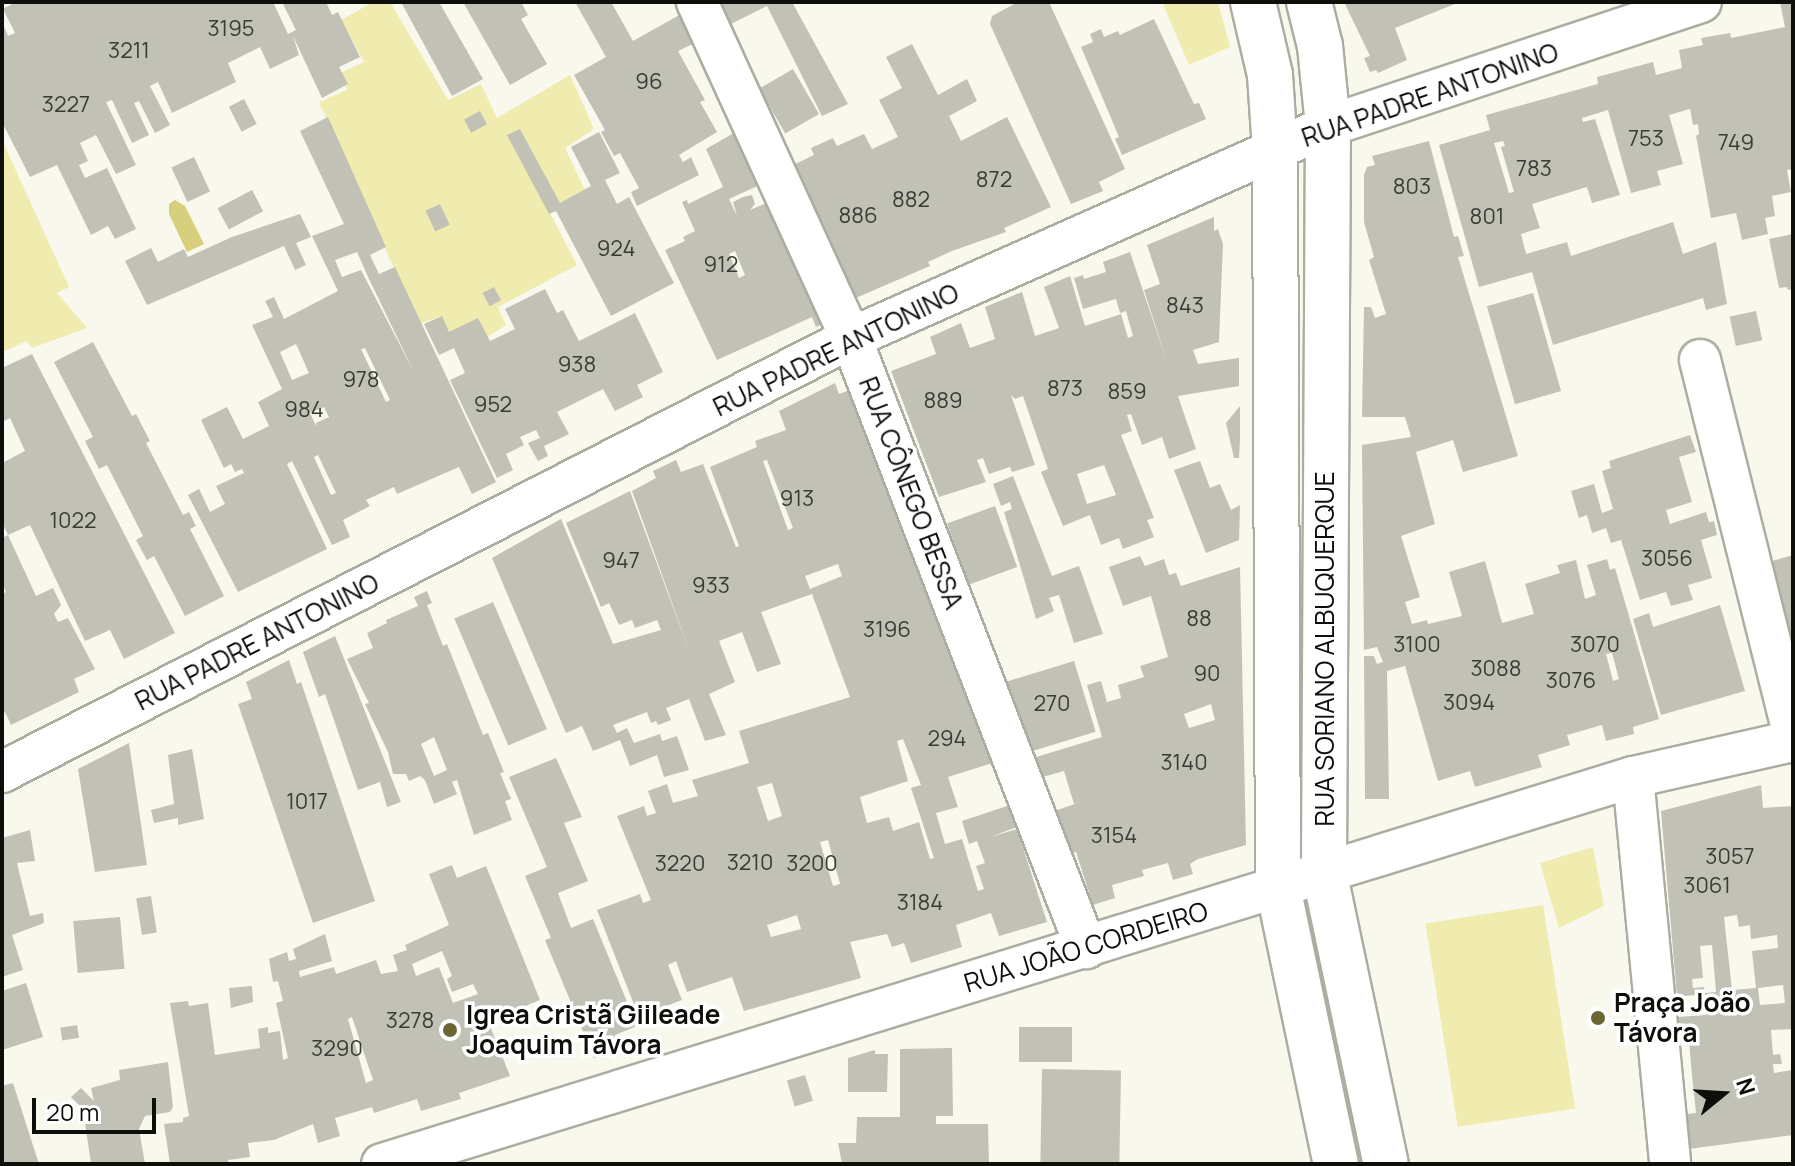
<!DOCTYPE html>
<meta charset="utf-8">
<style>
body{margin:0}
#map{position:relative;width:1795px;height:1166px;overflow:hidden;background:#f9f8ed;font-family:Manrope,sans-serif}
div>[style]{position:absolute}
.green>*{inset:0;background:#f0ebaf;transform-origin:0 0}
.water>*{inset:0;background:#d7cf7c}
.building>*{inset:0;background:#c2c1b6;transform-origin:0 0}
.roads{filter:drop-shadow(2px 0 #adaca1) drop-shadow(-2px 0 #adaca1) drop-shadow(0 2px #adaca1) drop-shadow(0 -2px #adaca1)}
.minor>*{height:40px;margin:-20px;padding:0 20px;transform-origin:20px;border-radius:20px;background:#fff}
.major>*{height:44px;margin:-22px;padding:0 22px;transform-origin:22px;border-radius:22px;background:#fff}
.dots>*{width:22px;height:22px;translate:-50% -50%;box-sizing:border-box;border:4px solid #fff;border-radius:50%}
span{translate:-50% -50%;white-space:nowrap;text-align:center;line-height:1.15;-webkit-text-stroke:7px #fff;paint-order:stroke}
.number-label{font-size:22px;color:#3b3b35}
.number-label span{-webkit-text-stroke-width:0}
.street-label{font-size:26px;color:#0e0e0a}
.poi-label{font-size:26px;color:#0e0e0a;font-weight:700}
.left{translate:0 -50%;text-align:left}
.frame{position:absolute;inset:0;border:4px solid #0e0e0a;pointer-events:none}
.north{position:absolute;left:1683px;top:1054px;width:80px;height:80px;-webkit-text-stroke:6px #fff;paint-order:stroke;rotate:72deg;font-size:22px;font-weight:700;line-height:32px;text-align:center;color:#0e0e0a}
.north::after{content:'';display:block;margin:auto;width:28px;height:36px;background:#0e0e0a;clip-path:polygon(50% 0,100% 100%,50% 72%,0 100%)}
.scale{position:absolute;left:32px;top:1098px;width:124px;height:36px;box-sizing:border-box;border:4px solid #0e0e0a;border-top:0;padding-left:10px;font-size:24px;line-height:28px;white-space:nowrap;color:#0e0e0a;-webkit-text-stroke:6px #fff;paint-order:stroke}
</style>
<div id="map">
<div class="green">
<i style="clip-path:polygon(373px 2px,390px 2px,448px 100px,481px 84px,497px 118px,570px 75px,594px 129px,565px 148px,586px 192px,549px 211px,577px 265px,498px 307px,506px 325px,486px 338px,449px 332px,441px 316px,419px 324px,319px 102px,347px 90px,340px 73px,364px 62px,341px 20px)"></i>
<i style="clip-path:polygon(1162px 2px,1218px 2px,1230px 47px,1189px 65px)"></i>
<i style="clip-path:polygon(2px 140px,69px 287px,57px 293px,87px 328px,32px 348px,27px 341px,2px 352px)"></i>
<i style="clip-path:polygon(1593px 847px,1604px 906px,1559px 928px,1540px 863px)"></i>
<i style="left:1543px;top:905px;width:206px;height:119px;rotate:81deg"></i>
</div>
<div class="water">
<i style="clip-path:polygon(175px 200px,185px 206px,204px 244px,187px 252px,169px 214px,169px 204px)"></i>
</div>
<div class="building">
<i style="clip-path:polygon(16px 2px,273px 2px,288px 34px,296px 30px,282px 2px,326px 2px,332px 15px,338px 12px,360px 57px,339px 67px,348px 84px,322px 98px,293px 36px,299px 55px,270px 69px,260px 47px,228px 63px,236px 82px,172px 113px,158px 82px,150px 86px,170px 125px,155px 133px,139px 101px,134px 103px,149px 135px,132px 143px,112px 100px,106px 102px,136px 165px,116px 174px,96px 135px,80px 143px,88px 161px,79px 165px,85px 178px,107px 168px,136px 229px,115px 239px,108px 226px,91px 235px,57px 165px,30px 177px,2px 122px,2px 22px,8px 36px,15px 33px,3px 9px)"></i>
<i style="clip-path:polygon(401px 2px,439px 2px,483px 79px,452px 96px)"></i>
<i style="clip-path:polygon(463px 2px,521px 2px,528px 15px,521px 19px,547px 64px,510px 85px)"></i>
<i style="clip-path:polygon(575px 2px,611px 2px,633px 41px,683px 13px,697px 42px,678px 51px,705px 100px,700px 102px,717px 132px,679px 155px,683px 162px,691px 157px,699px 175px,637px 206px,631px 192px,639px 188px,620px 153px,614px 156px,601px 132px,605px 130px,574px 75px,606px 57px)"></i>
<i style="clip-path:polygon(710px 2px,792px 2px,848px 104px,822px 116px,767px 6px,723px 28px)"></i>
<i style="clip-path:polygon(1018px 2px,1049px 2px,1125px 169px,1099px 182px,1103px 191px,1071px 204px,990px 24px,992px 16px)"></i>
<i style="clip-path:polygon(1344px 2px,1460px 2px,1395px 28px,1407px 60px,1378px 73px,1376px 70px,1370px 72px,1364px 58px,1370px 56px)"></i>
<i style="clip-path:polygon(evenodd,1780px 2px,1793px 2px,1793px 169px,1787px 170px,1791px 192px,1772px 196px,1775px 216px,1765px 218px,1768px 234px,1742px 240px,1736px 213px,1711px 218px,1696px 136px,1699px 134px,1698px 124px,1693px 125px,1690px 109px,1669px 115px,1683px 164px,1657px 171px,1661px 185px,1631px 193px,1608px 110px,1582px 118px,1583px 122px,1595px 119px,1620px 195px,1592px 203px,1587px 187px,1532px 204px,1540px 228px,1521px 234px,1526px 254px,1567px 242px,1571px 256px,1673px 222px,1683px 254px,1716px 242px,1727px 304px,1706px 310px,1703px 298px,1553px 345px,1532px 272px,1479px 287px,1439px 145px,1490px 130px,1486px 115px,1598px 84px,1597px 77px,1653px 62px,1656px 75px,1682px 68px,1679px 50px,1703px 45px,1701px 38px,1730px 33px,1731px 38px,1785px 27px,1780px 2px,1503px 141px,1505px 146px,1501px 147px,1514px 192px,1509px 193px,1494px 143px,1503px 141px)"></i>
<i style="clip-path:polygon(1154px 19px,1194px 104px,1199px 103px,1206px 119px,1122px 155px,1115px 139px,1119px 137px,1081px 47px,1093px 42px,1090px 34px,1101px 29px,1104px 37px,1118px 31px,1120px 35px)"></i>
<i style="clip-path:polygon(912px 44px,938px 95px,967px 79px,977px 101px,949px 116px,961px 141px,1007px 117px,1051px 207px,1004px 228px,1006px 232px,952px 251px,928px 262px,930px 266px,851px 300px,789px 167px,814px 155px,811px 148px,833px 138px,837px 146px,864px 134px,872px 149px,898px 137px,879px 100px,902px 88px,886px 57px)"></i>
<i style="left:793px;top:69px;width:52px;height:39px;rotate:60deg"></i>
<i style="left:244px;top:99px;width:28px;height:17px;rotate:63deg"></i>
<i style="left:480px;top:111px;width:15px;height:18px;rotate:62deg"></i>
<i style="clip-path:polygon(evenodd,328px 117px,386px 247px,370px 255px,379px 274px,395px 267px,496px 482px,472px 494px,459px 467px,397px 494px,394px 487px,366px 500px,370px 506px,343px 520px,350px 537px,332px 545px,292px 461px,287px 464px,327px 549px,238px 592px,188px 495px,199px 489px,210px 512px,225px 504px,216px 486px,244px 473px,242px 469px,235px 472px,231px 464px,224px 468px,201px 420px,227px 407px,243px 439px,269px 426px,258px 402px,282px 389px,252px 325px,273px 317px,265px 301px,274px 297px,284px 319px,338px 291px,312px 236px,344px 224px,300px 131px,328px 117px,357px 252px,369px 279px,415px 374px,361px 270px,342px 277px,335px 260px,357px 252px,328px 117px,296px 344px,309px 373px,292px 380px,280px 352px,296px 344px,328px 117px,365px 348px,390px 400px,386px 402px,361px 349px,365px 348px,328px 117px,324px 407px,329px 417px,316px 423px,316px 426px,310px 413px,324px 407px,328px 117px,318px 455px,336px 493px,331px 495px,314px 457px,318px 455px)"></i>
<i style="clip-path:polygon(520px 129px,560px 203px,591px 186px,571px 147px,599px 132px,620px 173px,605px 180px,617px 204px,629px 197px,674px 283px,611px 316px,556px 211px,549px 214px,507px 135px)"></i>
<i style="clip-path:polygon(evenodd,739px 130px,764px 183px,729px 199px,737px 216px,733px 202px,743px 197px,752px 195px,755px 204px,750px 210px,773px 200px,831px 320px,816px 327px,812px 317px,717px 360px,665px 250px,685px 241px,683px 237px,695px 231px,682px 202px,687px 200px,688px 204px,723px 187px,706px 149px,739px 130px,735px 251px,745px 275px,739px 278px,729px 254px,735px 251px)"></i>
<i style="clip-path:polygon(evenodd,1429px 141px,1454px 237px,1458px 236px,1464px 256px,1458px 257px,1518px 456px,1463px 472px,1453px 440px,1416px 452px,1435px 524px,1401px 536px,1420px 597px,1405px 602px,1412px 624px,1427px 620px,1428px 624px,1462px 616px,1449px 572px,1485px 561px,1502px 623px,1534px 614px,1525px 584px,1560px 573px,1557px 565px,1576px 560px,1585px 599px,1596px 595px,1587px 565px,1607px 559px,1610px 570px,1615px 568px,1659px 719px,1633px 727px,1634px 734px,1606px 741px,1602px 725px,1567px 735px,1570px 745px,1538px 755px,1542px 767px,1475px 787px,1470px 771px,1438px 781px,1405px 666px,1387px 671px,1389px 799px,1365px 799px,1364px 656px,1374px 656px,1377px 664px,1383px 662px,1377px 647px,1364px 650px,1362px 445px,1411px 437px,1405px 417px,1362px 417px,1364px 307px,1371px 307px,1375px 318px,1386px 314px,1369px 260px,1374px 257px,1364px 222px,1364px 175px,1367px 167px,1375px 165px,1372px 156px,1429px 141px,1612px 653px,1619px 679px,1613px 681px,1606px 654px,1612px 653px)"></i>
<i style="left:194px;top:157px;width:38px;height:25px;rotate:65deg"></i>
<i style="left:252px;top:190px;width:24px;height:39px;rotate:62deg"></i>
<i style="left:440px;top:204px;width:23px;height:16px;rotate:65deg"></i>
<i style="clip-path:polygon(300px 214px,311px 237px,296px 243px,306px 265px,295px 270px,284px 246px,147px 305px,125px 261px,151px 248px,158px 262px,184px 249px,188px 257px,232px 237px)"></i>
<i style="clip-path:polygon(evenodd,1214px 217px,1214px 231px,1218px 229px,1223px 244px,1219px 342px,1193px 350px,1198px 364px,1239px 358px,1239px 386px,1178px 396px,1196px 449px,1169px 459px,1162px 437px,1142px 445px,1131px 414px,1127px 415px,1132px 431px,1121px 435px,1154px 518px,1147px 520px,1154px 537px,1123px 549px,1119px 538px,1101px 545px,1090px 515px,1063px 526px,1041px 472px,1048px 469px,1023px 396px,1015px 399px,1011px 395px,1035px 465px,1012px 472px,1010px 467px,989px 474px,983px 458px,977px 460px,986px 482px,939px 497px,891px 371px,936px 354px,930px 337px,961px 323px,970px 348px,995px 339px,985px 307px,1022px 292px,1035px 336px,1059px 328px,1044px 287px,1070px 276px,1085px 326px,1121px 314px,1128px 338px,1133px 336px,1126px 311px,1120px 313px,1116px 299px,1083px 309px,1074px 278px,1083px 275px,1084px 279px,1106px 272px,1103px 262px,1130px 252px,1167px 362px,1144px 290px,1160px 284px,1147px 245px,1214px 217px,1104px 465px,1116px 495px,1087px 504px,1077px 474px,1104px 465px)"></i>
<i style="clip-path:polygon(1793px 234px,1793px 289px,1788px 290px,1787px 287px,1779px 288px,1769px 239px)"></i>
<i style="left:494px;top:287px;width:15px;height:13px;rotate:62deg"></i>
<i style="clip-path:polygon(545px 289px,557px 313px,563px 310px,579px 341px,635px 313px,663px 372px,637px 385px,643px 397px,615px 411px,603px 389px,557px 412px,569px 434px,544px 446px,548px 456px,538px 461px,528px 443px,540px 438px,536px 430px,520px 437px,524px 445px,506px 454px,513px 470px,497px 478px,450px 380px,465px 373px,454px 348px,439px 355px,424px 324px,442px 316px,449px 332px,478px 318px,490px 341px,515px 329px,505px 309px)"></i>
<i style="left:1533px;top:293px;width:102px;height:48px;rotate:74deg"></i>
<i style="left:1756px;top:311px;width:30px;height:27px;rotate:78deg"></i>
<i style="clip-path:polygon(93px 342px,132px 416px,136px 414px,150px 441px,146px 443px,183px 515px,189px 512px,196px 526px,190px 529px,224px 596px,185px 616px,154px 556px,147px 560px,136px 540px,143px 536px,107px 465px,99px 469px,85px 441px,93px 437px,54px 362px)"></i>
<i style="clip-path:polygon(32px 354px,175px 633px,124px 659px,110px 630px,85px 641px,30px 525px,8px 535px,2px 522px,2px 463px,25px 451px,10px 418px,2px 422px,2px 368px)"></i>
<i style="clip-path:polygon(evenodd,835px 383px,839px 394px,866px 384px,999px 761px,948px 777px,958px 807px,936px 813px,945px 844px,962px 839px,978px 891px,984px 889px,976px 866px,985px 863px,977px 841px,969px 844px,962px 821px,1010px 805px,1017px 827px,990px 837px,1017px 829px,1047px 922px,999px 936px,991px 913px,956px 925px,962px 947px,911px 963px,904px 943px,892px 947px,887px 934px,850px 942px,861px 978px,744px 1011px,732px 977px,687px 992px,676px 961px,668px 965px,682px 1000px,643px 1015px,638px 1005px,635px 1007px,597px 910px,640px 894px,643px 903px,651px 900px,617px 816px,644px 806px,647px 816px,656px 813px,648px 791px,667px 784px,673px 803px,698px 796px,692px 780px,749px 763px,739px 731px,850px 697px,812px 594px,761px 612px,781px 664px,757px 672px,742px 632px,719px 641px,735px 682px,709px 694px,726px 735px,705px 741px,689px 699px,666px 708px,671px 720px,658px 725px,656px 721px,651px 723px,647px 712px,613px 725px,617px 733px,627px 728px,634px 743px,660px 734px,662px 741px,677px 736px,689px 770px,664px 777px,657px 755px,630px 766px,620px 740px,593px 751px,582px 726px,566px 733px,492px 558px,561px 519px,613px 644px,661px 630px,657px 620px,635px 628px,632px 620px,619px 625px,609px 603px,601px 607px,566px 523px,630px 491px,690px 653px,632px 491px,656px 478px,653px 471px,676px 460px,681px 472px,703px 464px,736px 547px,739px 546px,710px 467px,757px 447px,755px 441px,786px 430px,779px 411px,835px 383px,767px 460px,793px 528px,788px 530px,763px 461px,767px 460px,835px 383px,838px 564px,842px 576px,810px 589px,805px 576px,838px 564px,835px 383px,903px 739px,921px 785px,911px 788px,934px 858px,930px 859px,919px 822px,893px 831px,889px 817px,867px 823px,860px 797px,908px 781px,897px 741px,903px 739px,835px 383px,772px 783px,782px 816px,768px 821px,757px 787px,772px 783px,835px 383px,828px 840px,840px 884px,833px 886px,820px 842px,828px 840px,835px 383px,797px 915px,801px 929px,771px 937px,767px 925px,797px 915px)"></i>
<i style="clip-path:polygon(1240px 406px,1240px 439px,1239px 458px,1234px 458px,1226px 423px)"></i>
<i style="clip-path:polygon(1690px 435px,1696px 452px,1679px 457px,1692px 502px,1666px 510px,1670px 524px,1706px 512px,1709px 522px,1714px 521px,1717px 535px,1701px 540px,1712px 578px,1688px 585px,1693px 600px,1671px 606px,1666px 592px,1640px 600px,1621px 540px,1611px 543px,1606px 528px,1592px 533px,1587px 515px,1579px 518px,1571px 491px,1594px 484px,1602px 513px,1613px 509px,1602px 471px,1611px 468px,1609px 461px)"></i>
<i style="clip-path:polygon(1200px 461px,1210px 488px,1220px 484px,1231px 510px,1240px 505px,1239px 540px,1206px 553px,1174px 470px)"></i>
<i style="clip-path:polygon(1013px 476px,1052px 576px,1079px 566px,1103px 634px,1074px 643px,1059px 595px,1049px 598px,1054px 611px,1036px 619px,1004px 512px,1012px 509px,1010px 502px,1001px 506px,993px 484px)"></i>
<i style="left:995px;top:506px;width:65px;height:51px;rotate:70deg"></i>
<i style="clip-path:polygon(8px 535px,36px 596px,53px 588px,61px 605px,54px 614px,58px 622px,68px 618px,95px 669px,74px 679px,79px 692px,11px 725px,5px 712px,2px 714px,2px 594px,6px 592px,2px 582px,2px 538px)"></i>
<i style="clip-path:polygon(1793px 555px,1793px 653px,1792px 653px,1772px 561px)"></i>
<i style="clip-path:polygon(evenodd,1140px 556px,1145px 566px,1164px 559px,1169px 575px,1176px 573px,1181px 586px,1240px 567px,1246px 845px,1198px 859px,1190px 864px,1193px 874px,1173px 880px,1168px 863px,1142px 870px,1144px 876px,1112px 885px,1115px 898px,1093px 905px,1076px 852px,1066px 855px,1052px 812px,1086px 800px,1074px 804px,1064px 771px,1039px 778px,1033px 758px,1102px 737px,1087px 685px,1101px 681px,1107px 702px,1121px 698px,1118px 685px,1144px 677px,1140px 666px,1168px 657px,1151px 596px,1123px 606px,1109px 567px,1140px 556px,1211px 704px,1215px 720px,1189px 728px,1184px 714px,1211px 704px)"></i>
<i style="clip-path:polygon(evenodd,427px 591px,432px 603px,427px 605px,443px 646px,447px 644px,483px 735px,488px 733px,504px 772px,500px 773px,511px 799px,505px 801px,512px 820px,474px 835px,457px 780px,452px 782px,457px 794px,434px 804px,425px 780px,420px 776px,409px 781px,406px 774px,393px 774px,388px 752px,365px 704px,369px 703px,347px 659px,373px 648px,367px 633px,387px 623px,386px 620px,418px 606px,414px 597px,427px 591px,434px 737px,447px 770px,434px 776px,421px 744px,434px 737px)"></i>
<i style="left:493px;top:602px;width:138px;height:42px;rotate:67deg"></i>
<i style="clip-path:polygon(1720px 605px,1745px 691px,1661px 715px,1633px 619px,1649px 613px,1653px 627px)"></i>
<i style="clip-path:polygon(335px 636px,401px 802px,387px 807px,380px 782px,358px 790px,325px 694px,319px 697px,303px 652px)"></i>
<i style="clip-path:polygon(289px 660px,297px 684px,301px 682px,375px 901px,313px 923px,238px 704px,252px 699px,246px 682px)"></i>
<i style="left:1074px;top:661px;width:74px;height:71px;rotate:73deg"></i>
<i style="clip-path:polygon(129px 743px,147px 865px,95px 872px,78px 769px)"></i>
<i style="clip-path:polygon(192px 749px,204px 819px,178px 825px,178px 818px,154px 823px,151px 810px,174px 804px,168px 755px)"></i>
<i style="clip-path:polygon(556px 758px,582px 817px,564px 823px,588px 881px,558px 893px,571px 928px,593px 919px,637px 1026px,615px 1035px,621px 1050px,594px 1058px,545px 940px,551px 938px,525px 876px,547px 867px,509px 777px)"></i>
<i style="clip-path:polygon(evenodd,1761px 785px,1763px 808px,1793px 806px,1793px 1029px,1771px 1030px,1773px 1055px,1780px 1054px,1782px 1064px,1773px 1064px,1774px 1073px,1792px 1070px,1793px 1135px,1689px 1149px,1687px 1114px,1696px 1113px,1691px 1065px,1689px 1040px,1680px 1041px,1678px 1017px,1706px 1015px,1704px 994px,1677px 997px,1661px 811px,1761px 785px,1737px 915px,1739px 927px,1750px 925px,1751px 939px,1777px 935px,1778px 948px,1752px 951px,1756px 988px,1732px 990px,1724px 917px,1737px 915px,1761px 785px,1712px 945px,1716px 992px,1705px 993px,1704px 987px,1693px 988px,1692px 979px,1703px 978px,1700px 946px,1712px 945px,1761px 785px,1783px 985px,1785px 1003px,1760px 1005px,1758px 988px,1783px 985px)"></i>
<i style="clip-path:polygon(30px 830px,35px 861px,17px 863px,30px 916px,43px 913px,44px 923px,12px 935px,23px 970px,2px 977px,2px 838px)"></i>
<i style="clip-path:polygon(evenodd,452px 865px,457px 878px,486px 866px,540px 1000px,488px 1021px,510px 1076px,459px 1093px,461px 1099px,421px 1111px,417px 1099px,374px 1113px,372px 1107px,335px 1118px,340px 1136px,318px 1143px,313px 1124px,274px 1140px,248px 1143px,250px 1157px,228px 1160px,229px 1164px,170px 1164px,164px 1124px,183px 1122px,183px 1118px,189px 1116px,170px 1003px,188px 1001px,189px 1006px,208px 1003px,215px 1055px,260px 1048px,258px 1029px,268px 1027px,268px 1033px,280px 1031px,283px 1060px,288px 1058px,276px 1003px,283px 1001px,278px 981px,273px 982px,269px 959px,287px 952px,289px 961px,296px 959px,293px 949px,325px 934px,332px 961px,299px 971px,300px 977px,334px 967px,336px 974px,376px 960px,381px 974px,398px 971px,393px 955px,407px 950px,405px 945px,449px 925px,429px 874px,452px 865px,442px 951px,452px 976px,447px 979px,452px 992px,473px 984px,478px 994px,453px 1003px,439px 967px,416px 976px,412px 964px,442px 951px,452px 865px,352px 1017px,373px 1080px,366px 1083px,348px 1019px,352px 1017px)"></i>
<i style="left:151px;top:896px;width:37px;height:15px;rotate:81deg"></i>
<i style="left:120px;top:917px;width:52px;height:47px;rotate:85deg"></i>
<i style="clip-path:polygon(26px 983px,43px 1037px,2px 1050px,2px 991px)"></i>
<i style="clip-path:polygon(252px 986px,253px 1002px,231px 1008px,229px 988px)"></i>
<i style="left:77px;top:1025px;width:13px;height:17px;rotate:81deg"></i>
<i style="left:1072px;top:1027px;width:35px;height:53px;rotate:90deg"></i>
<i style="clip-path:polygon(952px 1048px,953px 1116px,936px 1116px,936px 1124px,988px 1124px,989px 1164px,842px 1164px,838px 1143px,856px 1143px,857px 1117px,900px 1117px,900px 1049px)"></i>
<i style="clip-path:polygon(875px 1050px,875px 1054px,888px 1054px,887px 1092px,848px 1092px,848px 1058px)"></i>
<i style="clip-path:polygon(168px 1062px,173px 1107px,170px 1112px,145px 1116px,139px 1129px,145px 1164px,91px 1164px,83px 1109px,71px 1097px,81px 1088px,94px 1101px,91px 1088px,120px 1080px,119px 1070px)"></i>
<i style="left:1042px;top:1069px;width:79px;height:95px;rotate:1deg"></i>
<i style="left:805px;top:1075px;width:27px;height:19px;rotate:73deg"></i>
<i style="clip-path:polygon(13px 1083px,39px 1164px,2px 1164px,2px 1086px)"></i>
</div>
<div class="roads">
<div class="minor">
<i style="left:697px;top:2px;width:370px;rotate:65.4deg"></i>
<i style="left:851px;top:338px;width:654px;rotate:68.93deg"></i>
<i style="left:1700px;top:360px;width:383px;rotate:76deg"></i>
<i style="left:2px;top:772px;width:953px;rotate:-27.08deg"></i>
<i style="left:851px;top:338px;width:522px;rotate:-23.96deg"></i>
<i style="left:1328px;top:126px;width:393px;rotate:-18.4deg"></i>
<i style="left:1633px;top:777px;width:389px;rotate:84.5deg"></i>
<i style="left:382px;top:1164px;width:1309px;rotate:-17.19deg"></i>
<i style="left:1633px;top:777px;width:164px;rotate:-12.7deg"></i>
</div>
<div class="major">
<i style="left:1253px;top:2px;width:75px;rotate:76.9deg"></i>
<i style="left:1270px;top:75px;width:75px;rotate:86.2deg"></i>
<i style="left:1275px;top:150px;width:737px;rotate:89.77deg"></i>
<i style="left:1278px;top:887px;width:283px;rotate:78.2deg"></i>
<i style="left:1309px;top:2px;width:45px;rotate:76deg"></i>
<i style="left:1320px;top:46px;width:80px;rotate:84.3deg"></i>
<i style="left:1328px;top:126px;width:745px;rotate:90.31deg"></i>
<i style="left:1324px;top:871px;width:299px;rotate:78.1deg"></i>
</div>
</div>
<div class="dots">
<i style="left:1598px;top:1018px;background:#6b6632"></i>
<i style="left:450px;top:1030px;background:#6b6632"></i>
</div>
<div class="number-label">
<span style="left:231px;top:29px">3195</span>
<span style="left:129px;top:51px">3211</span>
<span style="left:649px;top:82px">96</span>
<span style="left:66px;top:105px">3227</span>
<span style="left:1646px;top:139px">753</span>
<span style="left:1736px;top:143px">749</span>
<span style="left:1534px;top:169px">783</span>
<span style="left:994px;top:180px">872</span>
<span style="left:1412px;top:187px">803</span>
<span style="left:911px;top:200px">882</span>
<span style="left:858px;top:216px">886</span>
<span style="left:1487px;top:217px">801</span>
<span style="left:616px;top:249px">924</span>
<span style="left:721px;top:265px">912</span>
<span style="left:1185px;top:306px">843</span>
<span style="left:577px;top:365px">938</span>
<span style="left:361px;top:380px">978</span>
<span style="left:1065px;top:389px">873</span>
<span style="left:1127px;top:392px">859</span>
<span style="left:943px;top:401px">889</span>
<span style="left:493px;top:405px">952</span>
<span style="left:304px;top:410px">984</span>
<span style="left:797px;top:499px">913</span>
<span style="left:73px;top:521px">1022</span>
<span style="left:1667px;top:559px">3056</span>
<span style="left:621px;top:561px">947</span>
<span style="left:711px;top:586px">933</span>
<span style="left:1199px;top:619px">88</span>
<span style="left:887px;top:630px">3196</span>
<span style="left:1417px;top:645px">3100</span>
<span style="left:1595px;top:645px">3070</span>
<span style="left:1496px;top:669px">3088</span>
<span style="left:1207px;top:674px">90</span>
<span style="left:1571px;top:681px">3076</span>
<span style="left:1469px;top:703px">3094</span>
<span style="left:1052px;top:704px">270</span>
<span style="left:947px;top:739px">294</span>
<span style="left:1184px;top:763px">3140</span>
<span style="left:307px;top:802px">1017</span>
<span style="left:1114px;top:836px">3154</span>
<span style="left:1730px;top:857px">3057</span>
<span style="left:750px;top:863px">3210</span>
<span style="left:680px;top:864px">3220</span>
<span style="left:812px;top:864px">3200</span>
<span style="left:1707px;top:886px">3061</span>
<span style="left:920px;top:903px">3184</span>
<span style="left:410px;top:1021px">3278</span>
<span style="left:337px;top:1049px">3290</span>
</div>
<div class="street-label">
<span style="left:1430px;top:95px;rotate:-19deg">RUA PADRE ANTONINO</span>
<span style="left:836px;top:350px;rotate:-26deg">RUA PADRE ANTONINO</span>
<span style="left:911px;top:493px;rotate:69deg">RUA CÔNEGO BESSA</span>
<span style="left:257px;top:642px;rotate:-27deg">RUA PADRE ANTONINO</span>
<span style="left:1325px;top:649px;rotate:-90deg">RUA SORIANO ALBUQUERQUE</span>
<span style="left:1086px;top:947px;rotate:-17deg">RUA JOÃO CORDEIRO</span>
</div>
<div class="poi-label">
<span class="left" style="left:1614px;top:1018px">Praça João<br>Távora</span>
<span class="left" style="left:466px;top:1030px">Igrea Cristã Giileade<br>Joaquim Távora</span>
</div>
<div class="frame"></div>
<div class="north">N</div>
<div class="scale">20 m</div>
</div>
